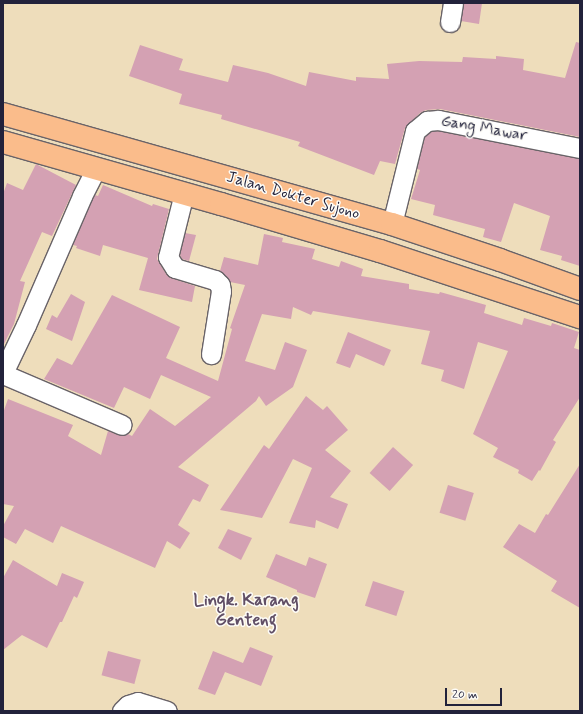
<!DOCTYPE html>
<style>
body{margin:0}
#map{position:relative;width:583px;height:714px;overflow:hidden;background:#edb;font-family:Mynerve,sans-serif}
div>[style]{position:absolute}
.building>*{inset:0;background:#d4a1b3;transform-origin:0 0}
.roads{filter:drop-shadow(1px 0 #696368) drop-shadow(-1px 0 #696368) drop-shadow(0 1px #696368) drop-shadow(0 -1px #696368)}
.minor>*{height:19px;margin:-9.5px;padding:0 9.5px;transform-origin:9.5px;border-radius:9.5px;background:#fff}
.highway>*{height:22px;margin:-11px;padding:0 11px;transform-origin:11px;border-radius:11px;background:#fabc8b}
span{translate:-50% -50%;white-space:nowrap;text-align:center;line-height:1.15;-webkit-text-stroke:3px #fdfcf7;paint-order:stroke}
.street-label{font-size:16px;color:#22223b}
.neighbourhood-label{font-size:17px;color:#604e65;font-weight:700}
.frame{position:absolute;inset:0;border:4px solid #22223b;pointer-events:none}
.scale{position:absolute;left:445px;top:688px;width:57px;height:18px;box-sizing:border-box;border:2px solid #22223b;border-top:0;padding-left:5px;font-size:12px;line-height:14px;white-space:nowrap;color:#22223b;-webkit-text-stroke:3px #fdfcf7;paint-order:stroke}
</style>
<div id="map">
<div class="building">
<i style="clip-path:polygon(464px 3px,482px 3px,479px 24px,461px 21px)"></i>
<i style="clip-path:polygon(576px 42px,580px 43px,580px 137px,440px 109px,426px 110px,420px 113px,405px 128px,395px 164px,380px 161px,374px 175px,298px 146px,300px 142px,221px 119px,222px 115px,179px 104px,182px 94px,129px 76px,140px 45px,183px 59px,179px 70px,228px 82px,233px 65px,268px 73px,306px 86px,309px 72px,356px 81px,356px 77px,389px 79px,387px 64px,419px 61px,462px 62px,463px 57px,496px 59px,496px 56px,524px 59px,523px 70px,565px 78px)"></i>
<i style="clip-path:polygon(437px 131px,580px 159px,580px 266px,561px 260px,562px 256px,540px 250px,550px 216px,514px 203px,501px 242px,483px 237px,485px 229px,433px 215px,435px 205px,411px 199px,420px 170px,417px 169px,425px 137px,431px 132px)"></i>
<i style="clip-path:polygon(36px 164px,76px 185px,52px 236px,42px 232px,20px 281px,25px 282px,14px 324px,3px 346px,3px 194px,7px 183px,23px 190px)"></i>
<i style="clip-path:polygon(103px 185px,152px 206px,153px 204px,169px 209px,157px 259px,166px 274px,171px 278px,195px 286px,192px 302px,139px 290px,148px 258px,103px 245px,100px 256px,76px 248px,77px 246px,73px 245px,92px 201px,95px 195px,98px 196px)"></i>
<i style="clip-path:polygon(185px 233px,196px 235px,189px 261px,182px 259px,180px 255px)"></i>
<i style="clip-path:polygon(264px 234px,283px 238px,282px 242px,315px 249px,312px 259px,339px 267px,341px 261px,363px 269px,361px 276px,409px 284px,409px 289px,439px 294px,440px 292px,465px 299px,486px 305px,484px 313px,522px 325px,524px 318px,551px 326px,552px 323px,579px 332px,574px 348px,580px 350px,580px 397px,553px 440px,556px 442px,540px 471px,539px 470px,532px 481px,518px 473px,519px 470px,493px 457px,498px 448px,473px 434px,508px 351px,478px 342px,464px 389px,441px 381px,444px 370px,421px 364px,430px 331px,313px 311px,311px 315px,293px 307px,291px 319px,262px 314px,245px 361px,275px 370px,285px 342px,307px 350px,293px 387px,266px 406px,259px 396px,256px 401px,178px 467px,209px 485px,200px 502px,193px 499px,178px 525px,190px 533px,180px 549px,167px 541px,155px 568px,61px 526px,53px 543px,25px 529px,16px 544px,3px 537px,3px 526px,14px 506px,3px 504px,3px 413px,8px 399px,73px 425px,68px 436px,101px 455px,108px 431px,118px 435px,128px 434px,132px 436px,150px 409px,175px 426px,211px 397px,161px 375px,150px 399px,124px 387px,114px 408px,44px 379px,57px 358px,72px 365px,112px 295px,180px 327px,166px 358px,218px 381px,232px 329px,230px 328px,245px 285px,230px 282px,220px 271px,224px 257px,258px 265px)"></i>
<i style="clip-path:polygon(71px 294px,85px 302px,72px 341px,46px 329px,52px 315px,57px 318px)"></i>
<i style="clip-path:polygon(348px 332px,391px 350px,384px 366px,356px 354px,350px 368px,336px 363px)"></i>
<i style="clip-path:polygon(306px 396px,323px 410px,327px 406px,348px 430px,325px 450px,351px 471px,330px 497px,348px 504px,338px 529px,316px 520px,315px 528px,289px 523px,312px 468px,293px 459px,262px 518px,220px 510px,264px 445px,269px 449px)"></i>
<i style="left:393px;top:447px;width:27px;height:35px;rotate:42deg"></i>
<i style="clip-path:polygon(580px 464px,580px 608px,551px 591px,557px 581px,503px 547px,519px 524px,535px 533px,546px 514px,548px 515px)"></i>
<i style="left:448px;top:485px;width:27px;height:29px;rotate:17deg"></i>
<i style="clip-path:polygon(228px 529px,252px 538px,241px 560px,218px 548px)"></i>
<i style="clip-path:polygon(276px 554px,306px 566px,309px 557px,327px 564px,315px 598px,297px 592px,297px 590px,266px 577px)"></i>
<i style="clip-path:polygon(13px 560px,57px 586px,62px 573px,84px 582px,77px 598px,74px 596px,62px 622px,60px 622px,47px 648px,22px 635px,3px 650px,3px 578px)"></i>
<i style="left:373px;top:581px;width:33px;height:26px;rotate:18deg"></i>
<i style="clip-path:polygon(250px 647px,273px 656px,261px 686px,225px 672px,215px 695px,198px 689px,213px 651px,243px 663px)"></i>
<i style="left:108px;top:651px;width:34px;height:25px;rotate:15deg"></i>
</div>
<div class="roads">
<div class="minor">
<i style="left:450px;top:22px;width:19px;rotate:-81deg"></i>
<i style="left:184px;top:193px;width:66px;rotate:104deg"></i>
<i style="left:168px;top:257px;width:13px;rotate:58deg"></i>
<i style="left:175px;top:268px;width:42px;rotate:16.7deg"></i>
<i style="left:215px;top:280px;width:7px;rotate:45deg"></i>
<i style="left:220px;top:285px;width:6px;rotate:81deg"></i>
<i style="left:221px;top:291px;width:64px;rotate:99deg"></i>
<i style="left:392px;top:224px;width:96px;rotate:-76.1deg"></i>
<i style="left:415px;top:131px;width:16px;rotate:-40deg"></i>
<i style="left:427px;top:121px;width:11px;rotate:-5deg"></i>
<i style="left:438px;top:120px;width:145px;rotate:11.2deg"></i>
<i style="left:3px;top:373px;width:53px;rotate:-64.4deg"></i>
<i style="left:26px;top:325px;width:141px;rotate:-66.5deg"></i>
<i style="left:82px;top:196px;width:30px;rotate:-63deg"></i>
<i style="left:3px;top:374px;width:129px;rotate:23.2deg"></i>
<i style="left:122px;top:711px;width:8px;rotate:-45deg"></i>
<i style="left:128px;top:705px;width:10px;rotate:-17deg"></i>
<i style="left:138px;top:702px;width:30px;rotate:17deg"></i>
</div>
<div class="highway">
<i style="left:3px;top:114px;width:404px;rotate:15.8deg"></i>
<i style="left:392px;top:224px;width:114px;rotate:18.4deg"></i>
<i style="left:500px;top:260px;width:85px;rotate:19.9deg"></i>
<i style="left:3px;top:142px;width:227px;rotate:15.9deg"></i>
<i style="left:221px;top:204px;width:166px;rotate:16.5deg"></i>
<i style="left:380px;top:251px;width:211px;rotate:18.3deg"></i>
</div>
</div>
<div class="street-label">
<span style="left:484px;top:129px;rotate:10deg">Gang Mawar</span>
<span style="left:293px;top:196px;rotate:16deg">Jalan Dokter Sujono</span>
</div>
<div class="neighbourhood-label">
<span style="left:246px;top:611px">Lingk. Karang<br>Genteng</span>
</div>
<div class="frame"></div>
<div class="scale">20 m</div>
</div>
